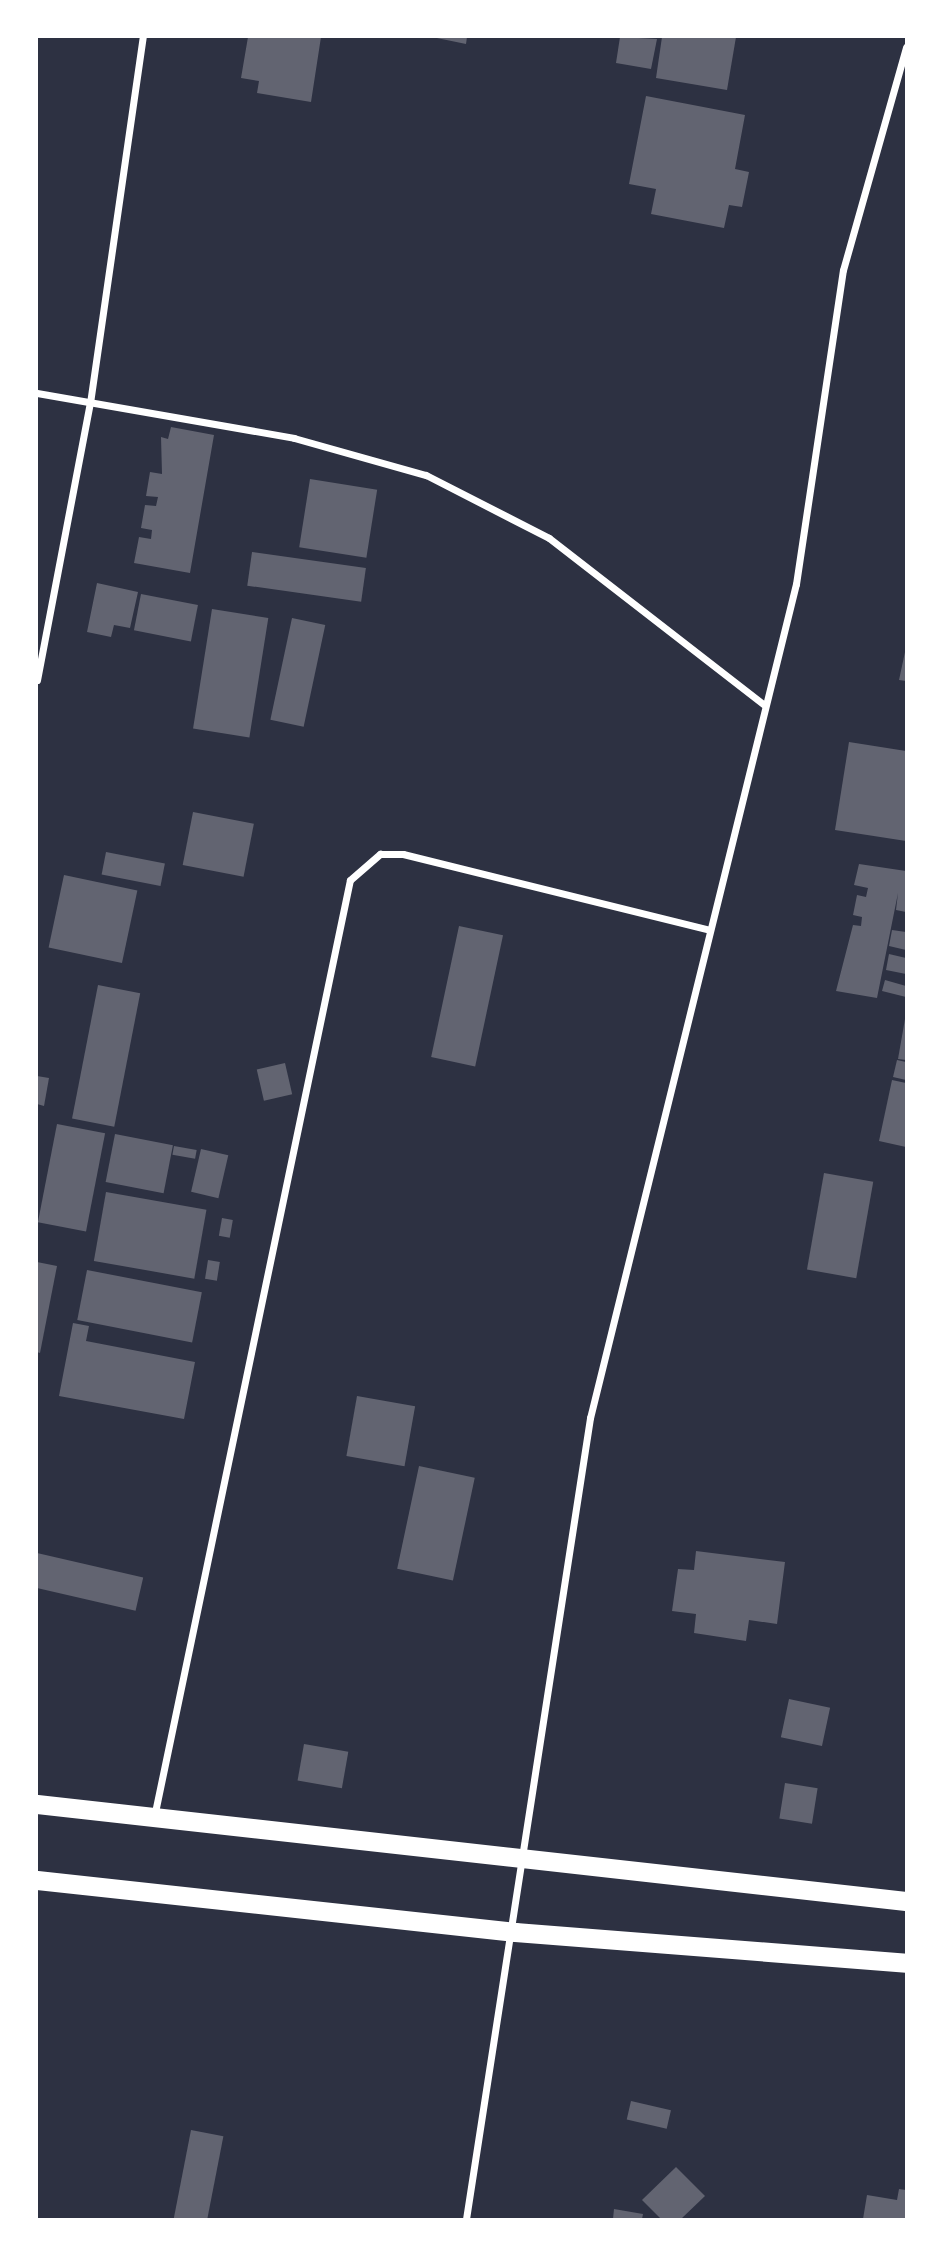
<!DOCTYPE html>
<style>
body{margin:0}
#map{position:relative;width:943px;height:2256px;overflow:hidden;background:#2d3142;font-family:Overpass,sans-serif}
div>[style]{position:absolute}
.building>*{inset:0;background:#626471;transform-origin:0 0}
.minor>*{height:7px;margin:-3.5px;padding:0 3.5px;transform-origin:3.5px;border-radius:3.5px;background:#fff}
.trunk>*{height:19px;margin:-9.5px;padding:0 9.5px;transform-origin:9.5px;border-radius:9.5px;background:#fff}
span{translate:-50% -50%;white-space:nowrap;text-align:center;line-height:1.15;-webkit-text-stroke:7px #fff;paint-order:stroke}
.frame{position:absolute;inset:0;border:38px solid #fff;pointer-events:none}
</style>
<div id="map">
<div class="building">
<i style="clip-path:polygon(248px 37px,321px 37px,311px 102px,257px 93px,259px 81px,241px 78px)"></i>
<i style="clip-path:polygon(432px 37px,467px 37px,466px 44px)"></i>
<i style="clip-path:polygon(620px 37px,657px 39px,651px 69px,616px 63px)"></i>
<i style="clip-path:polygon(662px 37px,736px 37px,727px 90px,656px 78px)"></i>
<i style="clip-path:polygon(646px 96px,745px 115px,735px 169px,749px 172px,742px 207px,729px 205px,724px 228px,651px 214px,656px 189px,629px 184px)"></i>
<i style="clip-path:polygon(171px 427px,214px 435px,190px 573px,134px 563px,139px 537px,151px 539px,152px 530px,141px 528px,145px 505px,156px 506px,158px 497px,146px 496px,150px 472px,162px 474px,161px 437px,168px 439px)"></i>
<i style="left:310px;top:479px;width:68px;height:69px;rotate:9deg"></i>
<i style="left:252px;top:552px;width:115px;height:34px;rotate:8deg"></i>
<i style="clip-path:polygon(97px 583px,138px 592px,130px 628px,114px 625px,111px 637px,87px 632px)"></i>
<i style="left:141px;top:594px;width:58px;height:37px;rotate:11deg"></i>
<i style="left:212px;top:609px;width:57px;height:121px;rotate:9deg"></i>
<i style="left:292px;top:618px;width:34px;height:104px;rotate:12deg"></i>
<i style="clip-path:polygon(905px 652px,906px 652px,906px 681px,899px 680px)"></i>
<i style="clip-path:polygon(849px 742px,906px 751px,906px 841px,835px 830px)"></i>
<i style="left:193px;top:812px;width:62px;height:54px;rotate:11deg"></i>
<i style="left:106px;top:852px;width:60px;height:23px;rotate:11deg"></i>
<i style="clip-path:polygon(859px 864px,906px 871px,906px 912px,896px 910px,898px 893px,877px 998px,836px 991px,853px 925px,861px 926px,862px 917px,853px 915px,857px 895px,866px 897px,868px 888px,854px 885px)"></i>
<i style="left:64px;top:875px;width:75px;height:74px;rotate:12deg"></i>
<i style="left:459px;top:926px;width:45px;height:134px;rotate:12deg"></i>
<i style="clip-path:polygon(892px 930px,906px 932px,906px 950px,889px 946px)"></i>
<i style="clip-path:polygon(889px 954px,906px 958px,906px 974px,886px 970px)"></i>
<i style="clip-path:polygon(885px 980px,906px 986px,906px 997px,882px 991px)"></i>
<i style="left:98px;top:985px;width:43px;height:136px;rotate:11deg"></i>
<i style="clip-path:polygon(905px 1019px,906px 1020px,906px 1060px,898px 1059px)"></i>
<i style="clip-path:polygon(897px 1060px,906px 1062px,906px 1080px,893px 1077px)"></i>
<i style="left:285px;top:1063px;width:32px;height:29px;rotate:77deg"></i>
<i style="clip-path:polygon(37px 1076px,49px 1078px,44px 1106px,37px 1104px)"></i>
<i style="clip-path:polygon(892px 1080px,906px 1083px,906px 1147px,879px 1141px)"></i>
<i style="left:57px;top:1124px;width:49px;height:100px;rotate:11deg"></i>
<i style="left:115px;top:1134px;width:59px;height:49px;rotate:11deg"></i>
<i style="left:174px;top:1146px;width:23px;height:9px;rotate:10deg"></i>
<i style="left:201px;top:1149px;width:28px;height:44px;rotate:13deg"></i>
<i style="left:824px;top:1173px;width:50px;height:98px;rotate:10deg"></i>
<i style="left:106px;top:1192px;width:102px;height:70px;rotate:10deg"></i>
<i style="left:222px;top:1218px;width:11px;height:18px;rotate:10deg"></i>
<i style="left:208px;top:1260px;width:12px;height:19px;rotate:9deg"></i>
<i style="clip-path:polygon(37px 1262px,57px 1266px,40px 1353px,37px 1352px)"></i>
<i style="left:87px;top:1270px;width:117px;height:51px;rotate:11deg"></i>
<i style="clip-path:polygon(73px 1323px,89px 1326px,86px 1341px,195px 1362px,184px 1419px,59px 1396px)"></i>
<i style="left:357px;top:1396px;width:59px;height:61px;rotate:10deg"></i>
<i style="left:419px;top:1466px;width:57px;height:105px;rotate:12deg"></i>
<i style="clip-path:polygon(696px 1551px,785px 1562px,777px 1624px,749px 1620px,746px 1641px,694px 1633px,696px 1614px,672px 1611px,678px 1569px,694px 1570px)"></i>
<i style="left:37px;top:1553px;width:109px;height:34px;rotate:13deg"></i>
<i style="left:789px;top:1699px;width:42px;height:39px;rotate:12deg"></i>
<i style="left:304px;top:1744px;width:45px;height:37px;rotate:10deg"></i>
<i style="left:785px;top:1783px;width:33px;height:36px;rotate:9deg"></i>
<i style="left:631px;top:2101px;width:41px;height:19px;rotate:13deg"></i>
<i style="left:191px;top:2130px;width:33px;height:91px;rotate:11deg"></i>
<i style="clip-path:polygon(676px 2167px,705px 2196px,681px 2219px,661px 2219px,642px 2200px)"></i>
<i style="clip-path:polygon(899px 2189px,906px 2190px,906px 2219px,863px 2219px,867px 2195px,897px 2200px)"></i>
<i style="clip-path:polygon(614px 2209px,643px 2214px,642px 2219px,613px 2219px)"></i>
</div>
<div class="minor">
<i style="left:37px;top:393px;width:261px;rotate:9.9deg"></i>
<i style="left:294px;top:438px;width:137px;rotate:15.7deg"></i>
<i style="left:426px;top:475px;width:138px;rotate:27.1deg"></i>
<i style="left:549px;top:538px;width:271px;rotate:37.8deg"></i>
<i style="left:37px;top:680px;width:282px;rotate:-79.2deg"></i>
<i style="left:90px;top:403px;width:370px;rotate:-81.8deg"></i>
<i style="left:154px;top:1817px;width:957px;rotate:-78.19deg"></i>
<i style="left:350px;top:880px;width:40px;rotate:-41deg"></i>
<i style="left:380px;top:854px;width:23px"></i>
<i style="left:403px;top:854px;width:316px;rotate:13.9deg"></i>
<i style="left:466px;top:2219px;width:811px;rotate:-81.2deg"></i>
<i style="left:590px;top:1418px;width:859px;rotate:-76.13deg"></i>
<i style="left:796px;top:584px;width:317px;rotate:-81.5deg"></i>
<i style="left:843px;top:270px;width:232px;rotate:-74.2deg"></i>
</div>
<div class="trunk">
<i style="left:37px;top:1804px;width:874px;rotate:6.37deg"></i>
<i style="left:37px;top:1880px;width:481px;rotate:6.2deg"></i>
<i style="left:515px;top:1932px;width:392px;rotate:4.5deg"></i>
</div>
<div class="frame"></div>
</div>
